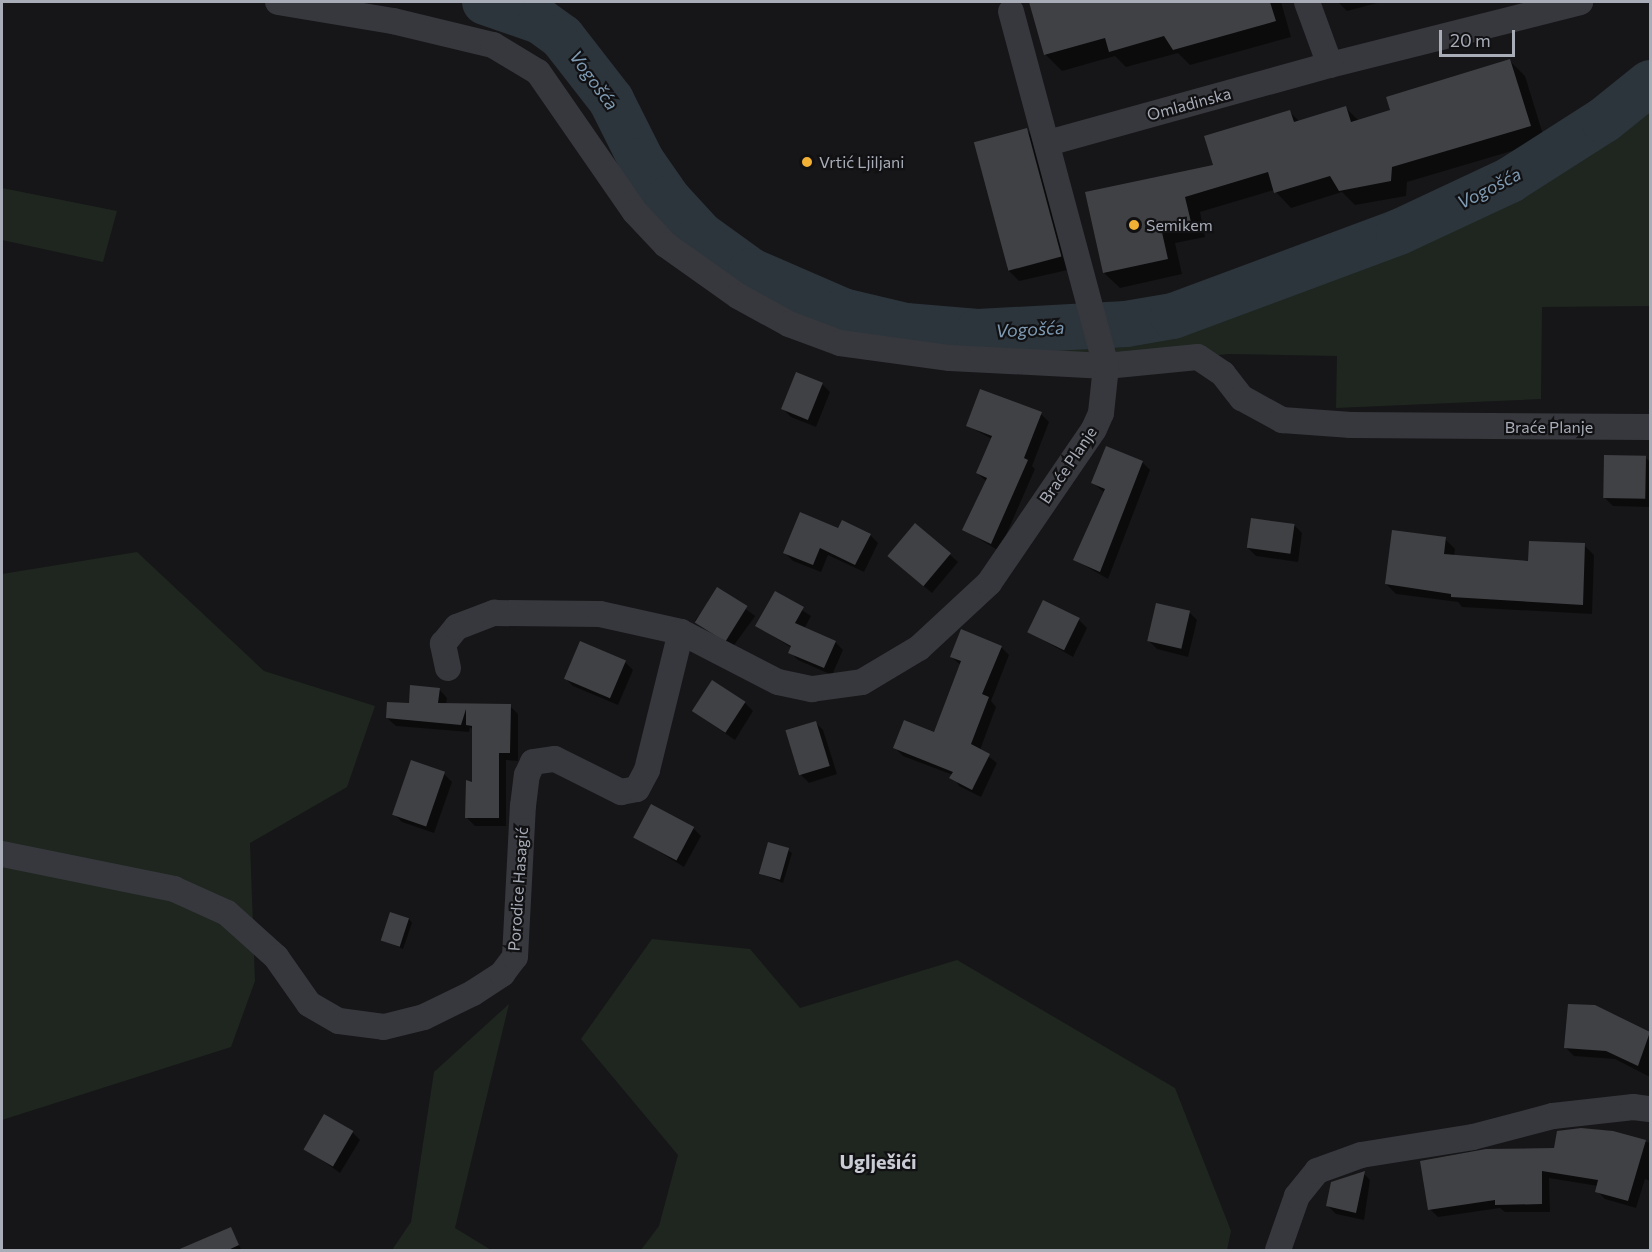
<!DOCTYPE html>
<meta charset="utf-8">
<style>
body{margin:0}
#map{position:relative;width:1652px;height:1252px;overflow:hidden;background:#161618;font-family:Commissioner,sans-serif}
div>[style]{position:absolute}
.green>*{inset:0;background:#1e261f}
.shadow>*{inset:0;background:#0007;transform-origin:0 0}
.river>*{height:46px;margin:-23px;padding:0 23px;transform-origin:23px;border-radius:23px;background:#2c353c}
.building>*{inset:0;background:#404145;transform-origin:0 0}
.minor>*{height:26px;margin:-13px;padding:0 13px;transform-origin:13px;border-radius:13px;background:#37383d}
.dots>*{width:16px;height:16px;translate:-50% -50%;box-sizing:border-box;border:3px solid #111113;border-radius:50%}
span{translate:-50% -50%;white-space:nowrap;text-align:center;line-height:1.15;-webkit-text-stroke:4.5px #111113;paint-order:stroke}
.street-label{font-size:16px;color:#a8adb8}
.poi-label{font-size:16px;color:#a8adb8}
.left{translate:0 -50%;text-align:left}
.water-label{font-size:18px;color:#7f9bb3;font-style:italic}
.quarter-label{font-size:20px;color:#c9ccd4;font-weight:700}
.frame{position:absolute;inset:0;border:3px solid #a8adb8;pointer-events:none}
.scale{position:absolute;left:1439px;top:30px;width:76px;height:27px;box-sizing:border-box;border:3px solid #a8adb8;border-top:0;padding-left:8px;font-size:18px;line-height:21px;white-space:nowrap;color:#a8adb8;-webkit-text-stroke:4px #111113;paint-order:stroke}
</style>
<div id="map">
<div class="green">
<i style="clip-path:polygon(1650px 83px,1650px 306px,1542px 307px,1541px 399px,1336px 408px,1337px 356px,1229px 354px,1106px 366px,789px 324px,800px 295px,843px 311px,906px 326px,978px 332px,1126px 324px,1173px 316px,1399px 232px,1510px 180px,1604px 120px)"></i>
<i style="clip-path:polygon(2px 188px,117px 211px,103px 262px,2px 240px)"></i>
<i style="clip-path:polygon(137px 552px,264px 671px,375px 706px,347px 787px,250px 843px,255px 981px,231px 1047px,2px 1120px,2px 574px)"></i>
<i style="clip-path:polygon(652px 939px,750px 949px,800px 1008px,957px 960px,1175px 1088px,1231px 1231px,1227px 1250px,641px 1250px,659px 1226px,678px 1155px,581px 1039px)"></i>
<i style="clip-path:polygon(509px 1004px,455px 1228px,491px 1250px,392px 1250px,411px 1222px,434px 1072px)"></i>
</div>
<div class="shadow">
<i style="clip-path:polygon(1043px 2px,1281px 2px,1291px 37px,1190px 65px,1178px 53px,1126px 67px,1115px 56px,1062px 71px,1045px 54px,1031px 5px)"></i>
<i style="clip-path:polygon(1338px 2px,1381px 2px,1347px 11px)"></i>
<i style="clip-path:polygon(1510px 61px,1525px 76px,1545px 141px,1407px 182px,1406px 196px,1355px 205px,1342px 192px,1291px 208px,1274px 190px,1200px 212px,1205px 237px,1175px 243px,1182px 274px,1120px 288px,1104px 273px,1215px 166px,1290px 112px,1300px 122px,1346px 108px,1359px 121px,1392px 111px)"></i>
<i style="clip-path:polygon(1026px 130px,1039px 142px,1072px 269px,1019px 281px,1007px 269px)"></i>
<i style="clip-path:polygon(822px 384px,830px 392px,816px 427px,791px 417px,783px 409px)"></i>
<i style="clip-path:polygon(1041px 414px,1049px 422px,1032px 466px,1035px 469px,999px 551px,963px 529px,986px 481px,977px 473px,992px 439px,968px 426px)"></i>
<i style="clip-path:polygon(1645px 457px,1650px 462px,1650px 507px,1613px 506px,1605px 498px)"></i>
<i style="clip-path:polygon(1142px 462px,1150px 470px,1108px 579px,1075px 560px,1105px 493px,1093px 483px)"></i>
<i style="clip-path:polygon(916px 525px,958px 562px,932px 593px,897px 564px)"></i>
<i style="clip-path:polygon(1294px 525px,1302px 533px,1298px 562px,1256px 556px,1248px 548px)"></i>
<i style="clip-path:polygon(839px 530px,870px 535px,878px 543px,864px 572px,828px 555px,821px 572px,793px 561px,785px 553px)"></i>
<i style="clip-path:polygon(1445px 539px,1455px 549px,1454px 556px,1530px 563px,1584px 545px,1594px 555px,1592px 614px,1462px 607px,1458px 602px,1396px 594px,1386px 584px)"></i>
<i style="left:718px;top:589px;width:46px;height:39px;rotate:36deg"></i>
<i style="clip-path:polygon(776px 593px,811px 616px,804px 629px,835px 642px,843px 650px,832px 675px,798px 660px,790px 652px,792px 648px,757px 626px)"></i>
<i style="clip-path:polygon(1189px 612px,1197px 620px,1188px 657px,1157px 649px,1149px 641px)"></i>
<i style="clip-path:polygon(1079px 620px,1087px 628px,1073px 657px,1029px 632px)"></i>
<i style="clip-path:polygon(1001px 647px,1009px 655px,991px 701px,996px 707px,980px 750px,997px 763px,981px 797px,959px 786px,953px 775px,903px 756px,895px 748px,935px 734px,961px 665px,951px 657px)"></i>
<i style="clip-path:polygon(625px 662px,633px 670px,618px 705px,573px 686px,565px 678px)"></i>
<i style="clip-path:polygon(439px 689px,447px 698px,446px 705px,510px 706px,518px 714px,518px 761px,506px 760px,506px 826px,475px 826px,467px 818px,473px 784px,474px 731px,470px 727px,469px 732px,396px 726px,387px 718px)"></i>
<i style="clip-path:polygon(745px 703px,753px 711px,735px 740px,693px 711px)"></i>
<i style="clip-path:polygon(815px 722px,823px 730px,837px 774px,809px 783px,801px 775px)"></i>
<i style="clip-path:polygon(444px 774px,452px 782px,434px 833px,402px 822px,394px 814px)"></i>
<i style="clip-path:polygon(693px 828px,701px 836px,684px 867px,635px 837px)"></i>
<i style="clip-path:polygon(788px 850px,792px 853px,783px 883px,760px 873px)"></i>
<i style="clip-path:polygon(409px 919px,412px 923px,403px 949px,383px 940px)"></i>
<i style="clip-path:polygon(1594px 1007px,1650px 1033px,1650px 1077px,1615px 1059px,1574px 1056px,1566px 1048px)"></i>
<i style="clip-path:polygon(352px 1132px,360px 1140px,340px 1173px,305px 1148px)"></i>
<i style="clip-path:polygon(1613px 1132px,1650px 1143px,1650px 1181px,1645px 1179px,1636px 1208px,1605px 1199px,1597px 1191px,1598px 1186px,1549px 1178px,1550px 1212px,1505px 1212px,1500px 1208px,1438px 1217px,1430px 1209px,1556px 1150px)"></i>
<i style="clip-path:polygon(1362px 1172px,1370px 1180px,1364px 1220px,1336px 1214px,1328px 1206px)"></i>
<i style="clip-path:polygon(231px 1229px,241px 1249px,217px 1250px)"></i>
</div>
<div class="river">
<i style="left:485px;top:2px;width:58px;rotate:19.1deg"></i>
<i style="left:540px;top:21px;width:27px;rotate:36deg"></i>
<i style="left:562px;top:37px;width:80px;rotate:52.1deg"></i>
<i style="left:611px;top:100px;width:67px;rotate:63.4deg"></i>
<i style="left:641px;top:160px;width:47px;rotate:55.3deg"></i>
<i style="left:668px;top:199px;width:49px;rotate:47.5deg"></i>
<i style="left:701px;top:235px;width:62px;rotate:35.8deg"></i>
<i style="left:751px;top:271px;width:100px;rotate:23.5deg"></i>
<i style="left:843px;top:311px;width:65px;rotate:13.4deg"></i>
<i style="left:906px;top:326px;width:72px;rotate:4.8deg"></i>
<i style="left:978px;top:332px;width:148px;rotate:-3.1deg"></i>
<i style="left:1126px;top:324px;width:48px;rotate:-9.7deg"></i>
<i style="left:1173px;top:316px;width:241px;rotate:-20.4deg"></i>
<i style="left:1399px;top:232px;width:123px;rotate:-25.1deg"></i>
<i style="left:1510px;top:180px;width:112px;rotate:-32.6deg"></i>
<i style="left:1604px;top:120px;width:59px;rotate:-38.8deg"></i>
</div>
<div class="building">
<i style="clip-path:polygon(1029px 2px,1270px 2px,1276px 21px,1173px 50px,1164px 36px,1109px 52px,1105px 38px,1044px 55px)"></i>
<i style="clip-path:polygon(1510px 59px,1531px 126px,1392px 167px,1391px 181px,1339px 191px,1330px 176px,1274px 193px,1268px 172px,1185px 197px,1191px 222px,1161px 228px,1168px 259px,1103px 273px,1085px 192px,1213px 165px,1204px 136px,1290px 110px,1294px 122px,1346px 106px,1351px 122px,1390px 110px,1386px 97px)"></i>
<i style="left:1027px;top:128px;width:133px;height:55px;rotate:75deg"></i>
<i style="left:796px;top:372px;width:29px;height:40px;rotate:22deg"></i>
<i style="clip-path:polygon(980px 389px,1042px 412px,1024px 458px,1028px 460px,991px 544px,962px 530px,987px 478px,976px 473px,992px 436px,966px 426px)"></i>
<i style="clip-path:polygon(1106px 446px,1143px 461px,1100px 572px,1073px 560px,1105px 489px,1091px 483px)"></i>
<i style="left:1604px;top:455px;width:42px;height:43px;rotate:1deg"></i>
<i style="clip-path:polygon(800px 512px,838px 528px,842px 520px,871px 534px,855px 565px,820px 548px,813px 565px,783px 553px)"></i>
<i style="left:1251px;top:518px;width:44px;height:30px;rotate:8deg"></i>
<i style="left:915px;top:523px;width:47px;height:43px;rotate:40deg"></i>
<i style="clip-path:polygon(1392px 530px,1446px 537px,1444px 554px,1528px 561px,1529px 541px,1585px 543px,1583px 605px,1451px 597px,1451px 594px,1385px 584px)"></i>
<i style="left:717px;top:587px;width:36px;height:42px;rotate:32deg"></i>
<i style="clip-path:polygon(775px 591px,804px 607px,795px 623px,836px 641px,824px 668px,788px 653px,791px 646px,755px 626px)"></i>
<i style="left:1043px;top:600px;width:41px;height:36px;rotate:26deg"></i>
<i style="left:1156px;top:603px;width:35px;height:39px;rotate:13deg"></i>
<i style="clip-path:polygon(961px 629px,1002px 646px,982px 694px,989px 697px,971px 744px,990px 754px,972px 790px,949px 778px,953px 772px,893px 748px,904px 720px,934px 732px,961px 661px,950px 657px)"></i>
<i style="left:580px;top:641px;width:50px;height:41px;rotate:23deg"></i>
<i style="left:712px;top:680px;width:40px;height:37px;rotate:33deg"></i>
<i style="clip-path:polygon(410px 685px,440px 688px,438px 703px,511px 704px,510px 753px,499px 753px,499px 818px,465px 818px,466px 780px,472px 782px,472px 726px,466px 725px,466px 709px,461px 725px,386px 718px,387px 702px,409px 703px)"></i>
<i style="left:816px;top:721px;width:47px;height:32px;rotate:73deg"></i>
<i style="left:411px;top:760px;width:36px;height:58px;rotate:19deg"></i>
<i style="left:651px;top:804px;width:49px;height:38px;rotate:28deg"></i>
<i style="left:768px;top:842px;width:22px;height:33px;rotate:16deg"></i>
<i style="left:390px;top:912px;width:20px;height:30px;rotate:18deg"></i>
<i style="clip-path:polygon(1568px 1004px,1595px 1005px,1650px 1032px,1638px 1066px,1606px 1051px,1564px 1048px)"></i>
<i style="left:324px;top:1114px;width:34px;height:41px;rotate:30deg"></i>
<i style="clip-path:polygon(1581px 1128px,1613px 1131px,1646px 1140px,1628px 1201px,1595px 1192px,1598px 1180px,1542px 1171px,1542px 1204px,1495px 1205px,1495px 1200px,1428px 1210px,1420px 1161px,1486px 1149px,1554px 1148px,1557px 1131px)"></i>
<i style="clip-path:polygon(1365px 1171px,1356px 1213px,1326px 1206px,1331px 1182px)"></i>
<i style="clip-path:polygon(231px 1227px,239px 1245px,226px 1251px,175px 1251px)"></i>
</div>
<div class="minor">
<i style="left:278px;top:2px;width:117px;rotate:9.4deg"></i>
<i style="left:393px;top:21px;width:103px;rotate:13.5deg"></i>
<i style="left:493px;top:45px;width:52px;rotate:31deg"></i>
<i style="left:538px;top:72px;width:170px;rotate:55.3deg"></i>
<i style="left:635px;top:212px;width:45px;rotate:46.8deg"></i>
<i style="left:666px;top:245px;width:88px;rotate:35.3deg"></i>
<i style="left:738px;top:296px;width:58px;rotate:28.8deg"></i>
<i style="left:789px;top:324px;width:54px;rotate:20.4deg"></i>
<i style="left:840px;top:343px;width:111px;rotate:7.8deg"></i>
<i style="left:950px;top:358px;width:156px;rotate:2.9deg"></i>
<i style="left:1106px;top:366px;width:92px;rotate:-5.6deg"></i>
<i style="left:1198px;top:357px;width:30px;rotate:34deg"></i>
<i style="left:1223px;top:374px;width:31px;rotate:52deg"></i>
<i style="left:1242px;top:398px;width:46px;rotate:28.8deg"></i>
<i style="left:1282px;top:420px;width:69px;rotate:4.1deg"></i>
<i style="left:1351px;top:425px;width:299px;rotate:0.4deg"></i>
<i style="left:1330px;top:65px;width:258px;rotate:-14.1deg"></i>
<i style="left:1048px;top:143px;width:293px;rotate:-15.5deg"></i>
<i style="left:1330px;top:65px;width:67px;rotate:-110.1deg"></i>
<i style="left:448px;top:668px;width:25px;rotate:-102deg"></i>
<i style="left:443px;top:644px;width:22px;rotate:-51deg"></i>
<i style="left:457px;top:627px;width:40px;rotate:-21deg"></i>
<i style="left:494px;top:613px;width:106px;rotate:0.5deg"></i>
<i style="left:600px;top:614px;width:83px;rotate:12.5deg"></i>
<i style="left:681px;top:632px;width:109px;rotate:27.3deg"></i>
<i style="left:778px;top:682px;width:35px;rotate:12deg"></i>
<i style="left:812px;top:689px;width:50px;rotate:-8deg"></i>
<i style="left:862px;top:682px;width:66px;rotate:-30.8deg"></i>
<i style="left:919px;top:648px;width:96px;rotate:-42.9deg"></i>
<i style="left:989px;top:583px;width:186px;rotate:-55.7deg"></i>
<i style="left:1094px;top:429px;width:17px;rotate:-66deg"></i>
<i style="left:1101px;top:413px;width:47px;rotate:-83.9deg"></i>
<i style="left:1106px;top:366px;width:367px;rotate:-105deg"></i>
<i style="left:2px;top:854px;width:176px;rotate:11.5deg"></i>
<i style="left:174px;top:889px;width:58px;rotate:24.4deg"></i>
<i style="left:227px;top:913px;width:66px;rotate:41.9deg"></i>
<i style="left:276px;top:957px;width:57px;rotate:54.9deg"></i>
<i style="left:309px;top:1004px;width:34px;rotate:30deg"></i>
<i style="left:339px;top:1021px;width:45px;rotate:7.6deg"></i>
<i style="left:384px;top:1027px;width:41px;rotate:-14deg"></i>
<i style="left:424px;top:1017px;width:55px;rotate:-26.1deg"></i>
<i style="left:473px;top:993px;width:35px;rotate:-33deg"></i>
<i style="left:502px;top:974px;width:21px;rotate:-53deg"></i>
<i style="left:515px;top:957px;width:151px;rotate:-87deg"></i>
<i style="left:523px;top:806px;width:31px;rotate:-83deg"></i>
<i style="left:527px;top:775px;width:14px;rotate:-65deg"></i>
<i style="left:533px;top:762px;width:22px;rotate:-8deg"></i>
<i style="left:555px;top:759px;width:74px;rotate:26.6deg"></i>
<i style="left:621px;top:792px;width:16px;rotate:-11deg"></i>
<i style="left:637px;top:789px;width:21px;rotate:-62deg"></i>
<i style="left:647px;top:770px;width:142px;rotate:-76.2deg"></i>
<i style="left:1278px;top:1250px;width:57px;rotate:-70.6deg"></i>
<i style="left:1297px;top:1196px;width:32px;rotate:-51deg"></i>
<i style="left:1317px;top:1171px;width:47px;rotate:-20deg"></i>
<i style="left:1361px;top:1155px;width:113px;rotate:-9.1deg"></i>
<i style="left:1473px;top:1137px;width:83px;rotate:-14.7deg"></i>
<i style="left:1553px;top:1116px;width:81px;rotate:-6.4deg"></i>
<i style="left:1633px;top:1107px;width:17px;rotate:7deg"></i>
</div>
<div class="dots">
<i style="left:807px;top:162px;background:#f2b134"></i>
<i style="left:1134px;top:225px;background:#f2b134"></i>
</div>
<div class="street-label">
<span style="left:1189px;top:104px;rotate:-15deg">Omladinska</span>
<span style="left:1549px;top:427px">Braće Planje</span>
<span style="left:1068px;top:465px;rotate:-56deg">Braće Planje</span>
<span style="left:518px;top:889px;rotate:-86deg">Porodice Hasagić</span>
</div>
<div class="poi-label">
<span class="left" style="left:819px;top:162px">Vrtić Ljiljani</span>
<span class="left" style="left:1146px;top:225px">Semikem</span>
</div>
<div class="water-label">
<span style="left:594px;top:80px;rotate:54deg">Vogošća</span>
<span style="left:1489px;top:188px;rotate:-27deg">Vogošća</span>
<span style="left:1030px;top:329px;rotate:-3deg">Vogošća</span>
</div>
<div class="quarter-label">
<span style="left:878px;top:1161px">Uglješići</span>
</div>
<div class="frame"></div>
<div class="scale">20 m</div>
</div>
